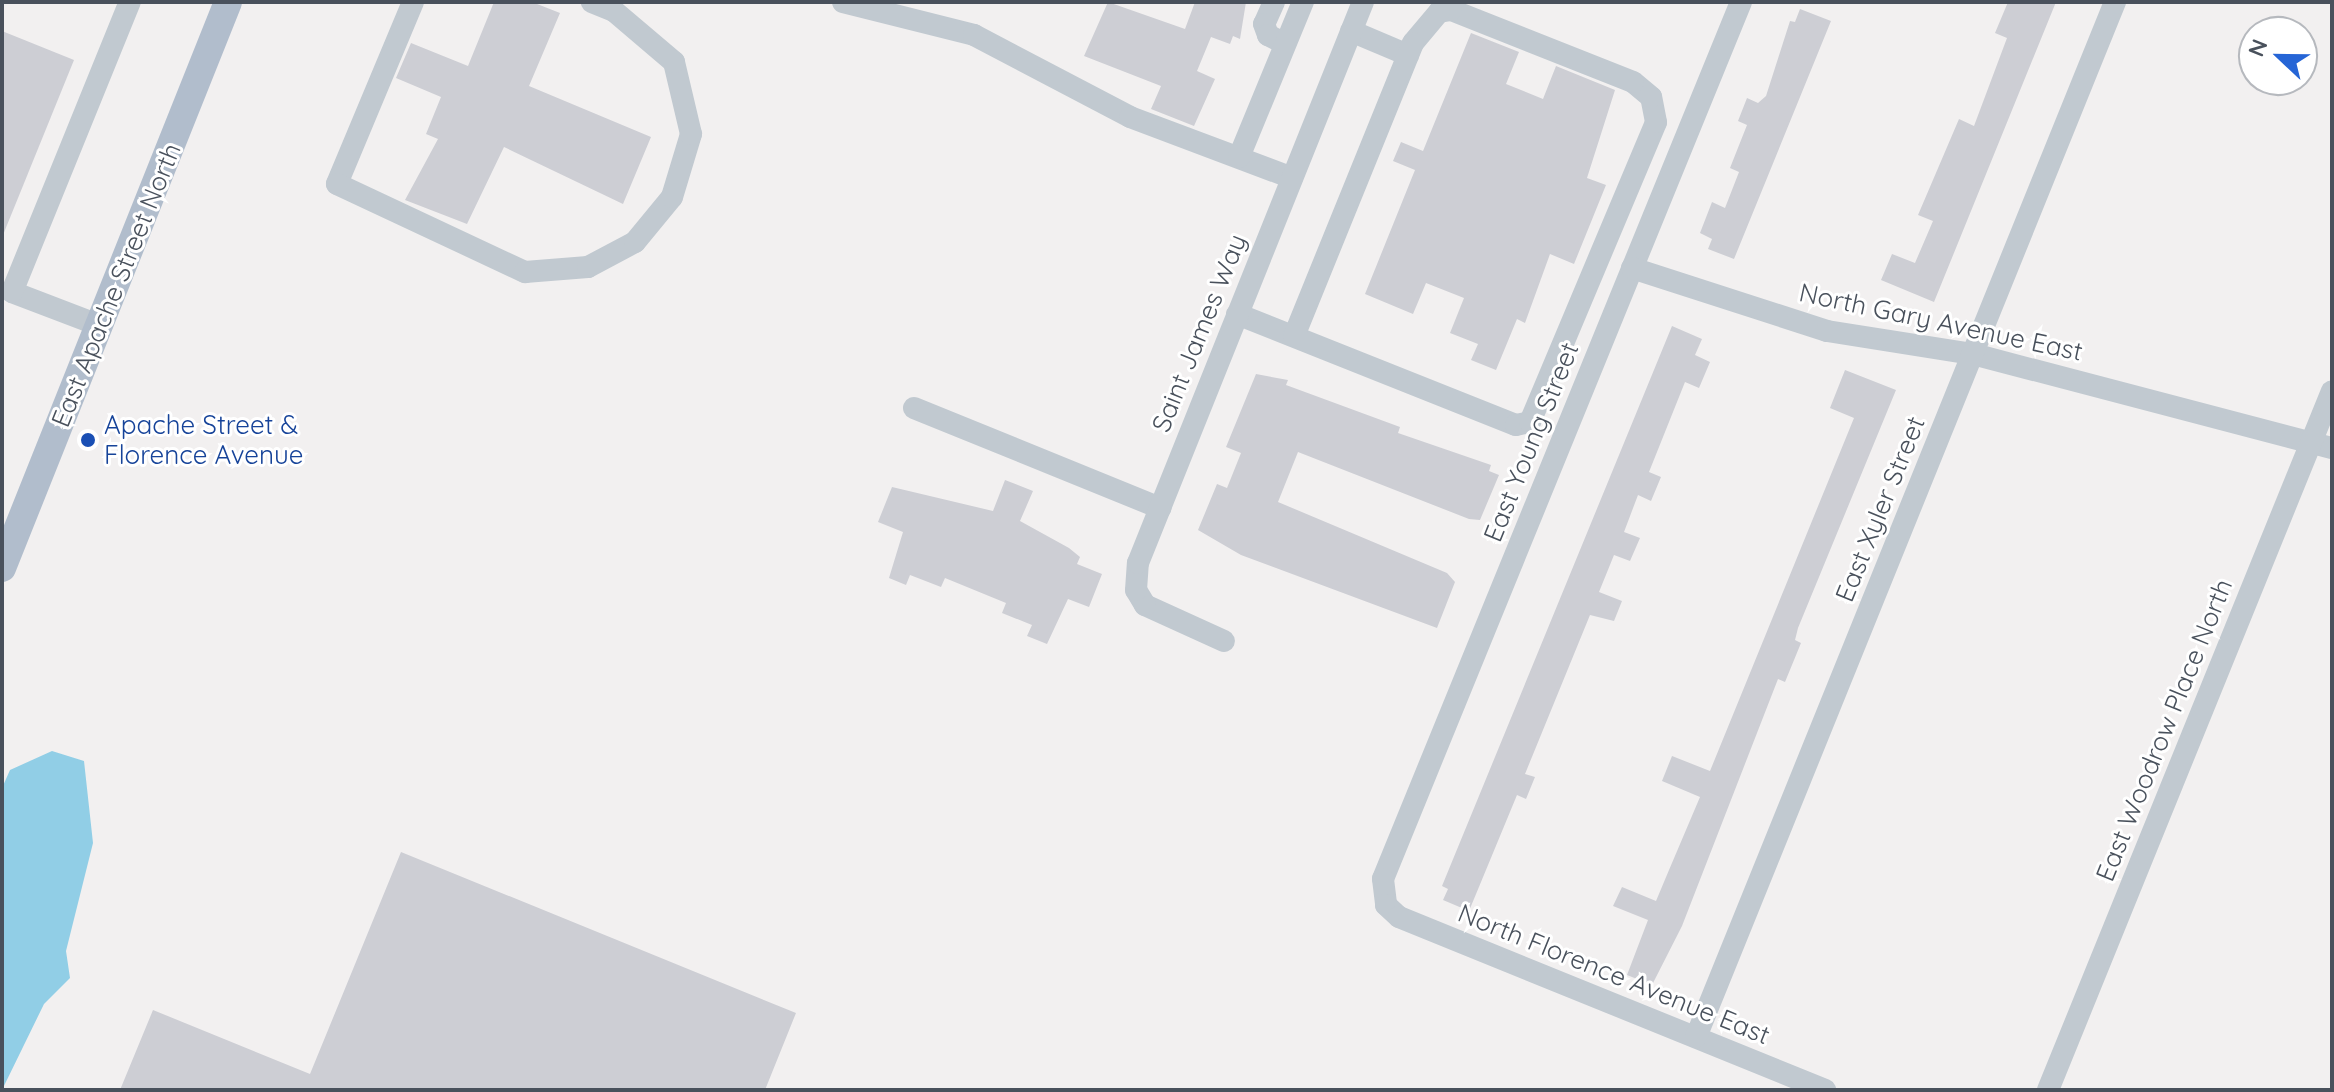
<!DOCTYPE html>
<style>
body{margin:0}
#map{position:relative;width:2334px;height:1092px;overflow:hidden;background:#f2f0f0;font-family:Quicksand,sans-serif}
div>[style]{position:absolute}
.water>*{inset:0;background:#91cee6}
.building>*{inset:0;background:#cdced4}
.minor>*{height:22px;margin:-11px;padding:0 11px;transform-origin:11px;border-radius:11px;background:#c1c9d0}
.major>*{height:28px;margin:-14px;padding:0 14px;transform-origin:14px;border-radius:14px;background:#b1bdcc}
.dots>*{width:22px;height:22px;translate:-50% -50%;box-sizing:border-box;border:4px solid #fff;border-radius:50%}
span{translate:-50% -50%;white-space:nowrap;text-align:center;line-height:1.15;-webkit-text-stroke:6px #fff;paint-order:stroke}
.street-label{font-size:26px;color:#49515c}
.transit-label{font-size:26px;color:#164399}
.left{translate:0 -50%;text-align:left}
.frame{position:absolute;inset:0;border:4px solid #49515c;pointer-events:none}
.north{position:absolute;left:2238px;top:16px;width:80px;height:80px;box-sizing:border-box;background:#fff;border:2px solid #b6b9be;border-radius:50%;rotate:292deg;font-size:22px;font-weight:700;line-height:32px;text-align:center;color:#49515c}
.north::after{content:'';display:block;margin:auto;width:28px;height:36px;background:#2665d6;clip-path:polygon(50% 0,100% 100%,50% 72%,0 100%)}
</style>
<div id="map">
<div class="water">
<i style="clip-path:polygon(52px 751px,84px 761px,93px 843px,66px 951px,70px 978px,44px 1004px,2px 1090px,2px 788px,10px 770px)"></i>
</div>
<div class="building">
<i style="clip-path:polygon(494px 2px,532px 2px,560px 13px,529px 86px,651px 137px,623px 204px,504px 147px,467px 224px,405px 200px,438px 139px,426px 134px,441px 97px,396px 78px,411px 43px,468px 66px)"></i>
<i style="clip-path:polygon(1108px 2px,1185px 29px,1195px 2px,1246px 2px,1240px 39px,1233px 36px,1230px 44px,1211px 37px,1197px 71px,1215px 79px,1194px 126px,1151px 109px,1161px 86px,1084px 56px)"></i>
<i style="clip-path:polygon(2008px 2px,2056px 2px,1934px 302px,1881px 280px,1892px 254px,1915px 263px,1933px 221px,1918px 215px,1959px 119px,1974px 126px,2007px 38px,1995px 33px)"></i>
<i style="clip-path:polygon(1800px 9px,1831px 21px,1734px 259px,1708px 249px,1712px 239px,1700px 233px,1712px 202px,1725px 208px,1739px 172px,1730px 168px,1747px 125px,1738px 121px,1747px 98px,1758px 103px,1766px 96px,1790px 21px,1795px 22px)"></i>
<i style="clip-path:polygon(2px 31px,74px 60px,3px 235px,2px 235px)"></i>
<i style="clip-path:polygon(1471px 33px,1519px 52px,1506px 84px,1543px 99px,1556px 66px,1615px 90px,1587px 178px,1606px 185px,1574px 264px,1550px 254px,1525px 323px,1517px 319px,1496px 370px,1471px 360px,1478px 344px,1450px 333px,1464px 298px,1426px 283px,1413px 314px,1365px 294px,1415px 170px,1393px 161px,1401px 142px,1423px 151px)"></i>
<i style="clip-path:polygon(1672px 326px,1702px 339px,1695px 355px,1710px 362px,1699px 388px,1685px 382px,1649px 472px,1661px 477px,1651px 501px,1638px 495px,1624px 532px,1640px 538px,1630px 561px,1614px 555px,1599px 592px,1622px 601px,1614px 621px,1590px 615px,1525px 774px,1535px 777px,1526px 799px,1517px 795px,1469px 911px,1443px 900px,1448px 889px,1442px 886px)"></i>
<i style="clip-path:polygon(1845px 370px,1896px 390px,1798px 628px,1795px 640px,1801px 643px,1785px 682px,1778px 679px,1682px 926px,1652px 985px,1627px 975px,1648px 920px,1613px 906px,1622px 887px,1656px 901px,1669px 870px,1700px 797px,1662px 781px,1672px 756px,1710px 771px,1854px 418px,1830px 408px)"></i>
<i style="clip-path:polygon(1256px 374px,1288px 380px,1286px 385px,1400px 427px,1398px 433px,1491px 465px,1489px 471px,1499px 475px,1480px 520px,1469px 519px,1298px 452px,1278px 502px,1447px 573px,1455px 582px,1437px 628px,1241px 555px,1198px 530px,1217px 484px,1227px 488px,1241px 453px,1226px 447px)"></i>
<i style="clip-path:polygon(1005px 480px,1033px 491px,1020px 521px,1069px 548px,1080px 557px,1077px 564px,1102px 574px,1089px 607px,1068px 599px,1047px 644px,1027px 636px,1032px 625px,1002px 613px,1006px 603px,945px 578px,941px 587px,910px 575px,906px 585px,889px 578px,903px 532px,878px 522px,892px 487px,993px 511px)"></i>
<i style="clip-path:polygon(401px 852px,796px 1013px,765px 1090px,120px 1090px,153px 1010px,310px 1074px)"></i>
</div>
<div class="minor">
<i style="left:413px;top:2px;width:197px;rotate:112.7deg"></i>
<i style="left:337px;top:184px;width:208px;rotate:25.1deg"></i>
<i style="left:525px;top:272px;width:63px;rotate:-4.5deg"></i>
<i style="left:588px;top:267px;width:53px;rotate:-28deg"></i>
<i style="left:635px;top:242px;width:58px;rotate:-50.6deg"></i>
<i style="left:672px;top:197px;width:66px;rotate:-73.2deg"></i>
<i style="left:691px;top:134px;width:74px;rotate:-103.3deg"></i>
<i style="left:674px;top:62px;width:79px;rotate:-139.6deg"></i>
<i style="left:614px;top:11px;width:24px;rotate:-158deg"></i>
<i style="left:843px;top:2px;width:135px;rotate:14.1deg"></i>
<i style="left:974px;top:35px;width:176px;rotate:27.7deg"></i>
<i style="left:1130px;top:117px;width:173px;rotate:20.6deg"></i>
<i style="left:1274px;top:2px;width:24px;rotate:114deg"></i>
<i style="left:1264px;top:24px;width:12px;rotate:70deg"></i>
<i style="left:1268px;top:35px;width:19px;rotate:28deg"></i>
<i style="left:1741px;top:2px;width:947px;rotate:112.21deg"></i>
<i style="left:1383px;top:879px;width:26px;rotate:83deg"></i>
<i style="left:1386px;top:905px;width:18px;rotate:43deg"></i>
<i style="left:1399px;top:917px;width:460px;rotate:22.1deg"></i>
<i style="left:1351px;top:31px;width:62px;rotate:22.8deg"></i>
<i style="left:1239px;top:157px;width:168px;rotate:-67.6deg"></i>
<i style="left:1632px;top:268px;width:205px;rotate:17.9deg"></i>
<i style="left:1827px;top:331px;width:148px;rotate:9deg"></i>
<i style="left:1973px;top:354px;width:371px;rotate:14.7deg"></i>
<i style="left:1237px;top:314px;width:300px;rotate:21.7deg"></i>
<i style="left:1516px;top:425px;width:14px;rotate:-12deg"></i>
<i style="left:1530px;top:422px;width:325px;rotate:-67.2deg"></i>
<i style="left:1656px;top:122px;width:25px;rotate:-101deg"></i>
<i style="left:1651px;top:97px;width:23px;rotate:-140deg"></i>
<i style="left:1633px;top:82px;width:196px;rotate:-158.4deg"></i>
<i style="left:1451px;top:10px;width:12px;rotate:171deg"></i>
<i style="left:1439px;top:12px;width:40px;rotate:130deg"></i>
<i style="left:1413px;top:43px;width:316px;rotate:112.1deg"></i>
<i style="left:101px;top:326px;width:95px;rotate:-159.1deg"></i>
<i style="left:12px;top:292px;width:313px;rotate:-67.9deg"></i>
<i style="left:914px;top:408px;width:266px;rotate:22.1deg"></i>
<i style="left:1224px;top:641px;width:87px;rotate:-155.5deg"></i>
<i style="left:1145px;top:605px;width:17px;rotate:-121deg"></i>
<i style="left:1136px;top:590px;width:27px;rotate:-86deg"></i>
<i style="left:1138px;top:563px;width:604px;rotate:-68.15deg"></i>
<i style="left:1696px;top:1037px;width:1117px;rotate:-67.96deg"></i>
<i style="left:2048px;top:1090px;width:754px;rotate:-67.89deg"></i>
</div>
<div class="major">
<i style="left:2px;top:568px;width:609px;rotate:-68.23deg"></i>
</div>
<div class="dots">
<i style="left:88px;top:440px;background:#1a4fb4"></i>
</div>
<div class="street-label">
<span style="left:116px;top:285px;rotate:-68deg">East Apache Street North</span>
<span style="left:1941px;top:322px;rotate:12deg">North Gary Avenue East</span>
<span style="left:1199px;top:333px;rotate:-68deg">Saint James Way</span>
<span style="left:1531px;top:442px;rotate:-68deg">East Young Street</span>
<span style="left:1880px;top:509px;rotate:-68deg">East Xyler Street</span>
<span style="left:2164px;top:730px;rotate:-68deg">East Woodrow Place North</span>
<span style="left:1614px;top:974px;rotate:22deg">North Florence Avenue East</span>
</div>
<div class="transit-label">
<span class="left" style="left:104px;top:440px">Apache Street &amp;<br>Florence Avenue</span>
</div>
<div class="frame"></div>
<div class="north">N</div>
</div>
